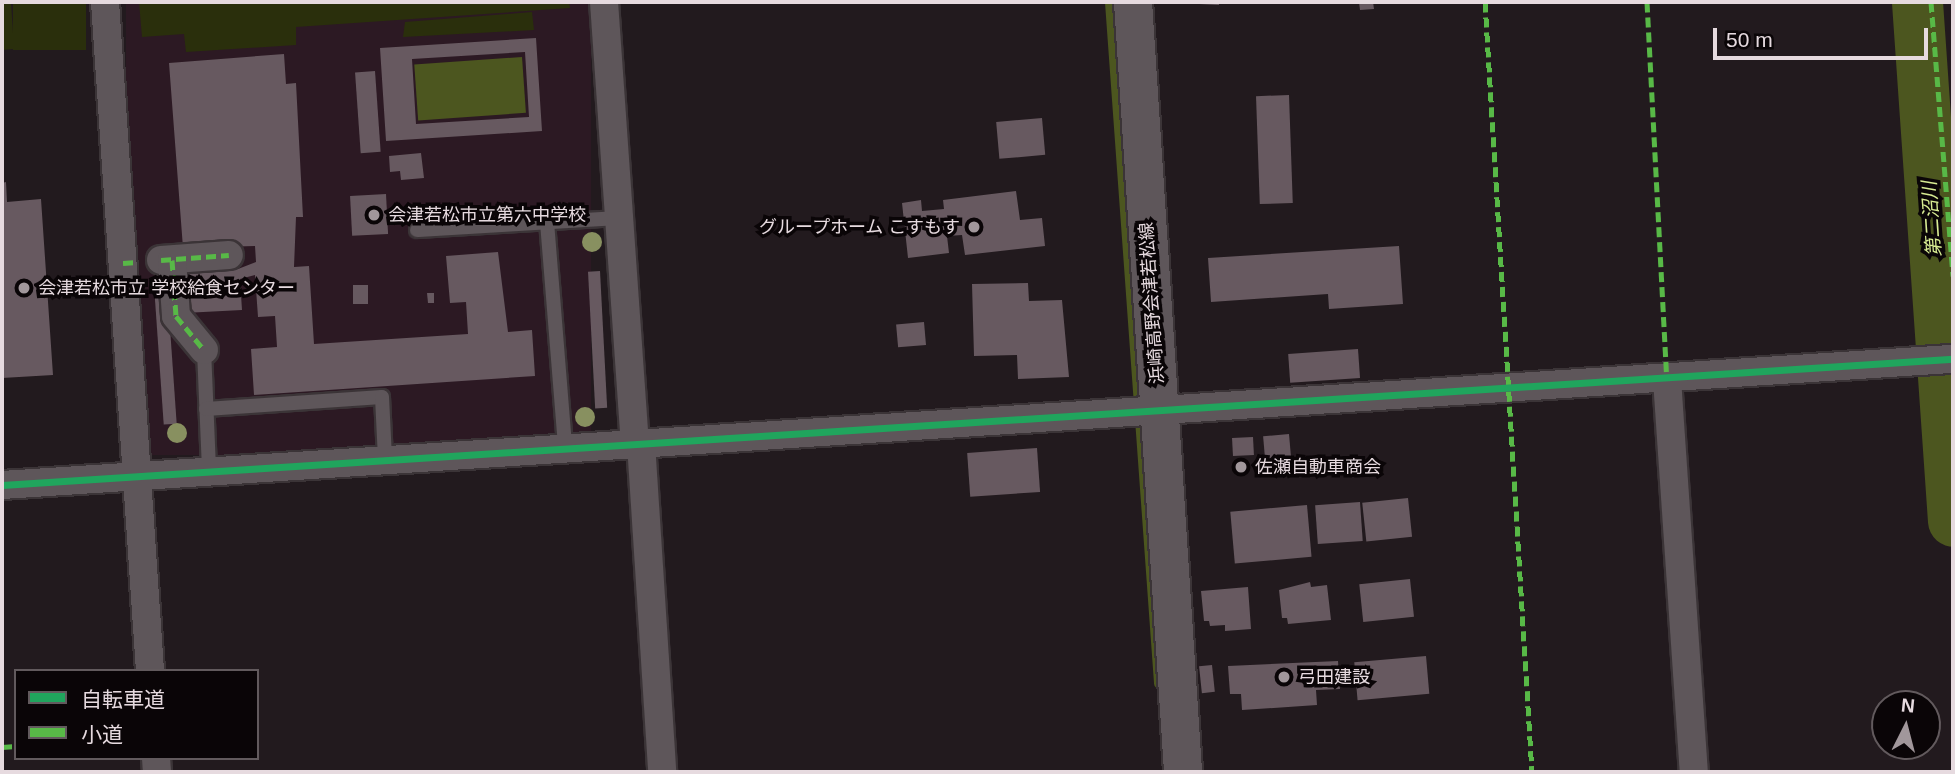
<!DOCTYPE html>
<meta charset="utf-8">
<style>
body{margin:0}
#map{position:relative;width:1955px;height:774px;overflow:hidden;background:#221a1e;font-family:Helvetica,"Noto Sans JP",sans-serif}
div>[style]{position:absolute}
.built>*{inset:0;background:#2c1923;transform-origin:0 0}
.green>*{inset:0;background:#2a2f0c;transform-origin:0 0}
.water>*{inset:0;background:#4c561f;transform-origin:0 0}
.stream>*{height:9px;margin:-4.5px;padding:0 4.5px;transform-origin:4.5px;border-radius:4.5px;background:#4c561f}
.river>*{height:51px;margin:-25.5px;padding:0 25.5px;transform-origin:25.5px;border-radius:25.5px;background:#4c561f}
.building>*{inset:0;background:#675960;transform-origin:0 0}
.roads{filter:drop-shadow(2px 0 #3b3437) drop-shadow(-2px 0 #3b3437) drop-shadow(0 2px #3b3437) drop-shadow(0 -2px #3b3437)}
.lane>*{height:14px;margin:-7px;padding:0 7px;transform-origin:7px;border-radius:7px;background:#5e565a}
.street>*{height:28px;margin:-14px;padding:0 14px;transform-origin:14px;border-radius:14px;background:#5e565a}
.secondary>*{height:38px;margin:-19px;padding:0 19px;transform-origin:19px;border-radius:19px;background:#5e565a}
.quiet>*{height:5px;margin-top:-2.5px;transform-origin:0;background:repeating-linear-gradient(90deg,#58b947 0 10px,transparent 0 15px)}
.cycleway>*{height:7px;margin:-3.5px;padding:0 3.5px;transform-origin:3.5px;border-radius:3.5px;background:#20a55d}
.trees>*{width:20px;height:20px;margin:-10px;border-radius:50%;background:#889060}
.dots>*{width:19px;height:19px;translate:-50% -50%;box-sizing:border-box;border:4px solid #0a0507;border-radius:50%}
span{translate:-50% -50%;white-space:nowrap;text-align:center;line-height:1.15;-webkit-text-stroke:7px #0a0507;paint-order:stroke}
.poi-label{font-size:18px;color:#e6dadf}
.left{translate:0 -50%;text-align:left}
.right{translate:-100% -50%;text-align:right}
.street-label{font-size:18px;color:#e6dadf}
.water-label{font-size:19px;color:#d8ec93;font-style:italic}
.frame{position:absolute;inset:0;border:4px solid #e6dadf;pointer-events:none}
.legend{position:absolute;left:14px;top:669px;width:245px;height:91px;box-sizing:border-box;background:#0a0507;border:2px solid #625a5d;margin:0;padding:9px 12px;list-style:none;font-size:21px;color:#e6dadf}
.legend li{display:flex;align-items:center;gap:14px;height:35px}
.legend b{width:35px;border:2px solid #625a5d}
.north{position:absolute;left:1871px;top:690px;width:70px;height:70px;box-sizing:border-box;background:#0a0507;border:2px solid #625a5d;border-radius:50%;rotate:6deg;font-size:19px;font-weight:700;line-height:28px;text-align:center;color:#e6dadf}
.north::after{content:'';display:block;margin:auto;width:24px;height:32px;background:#a1979b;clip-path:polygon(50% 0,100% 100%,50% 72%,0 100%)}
.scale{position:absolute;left:1713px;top:28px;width:215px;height:32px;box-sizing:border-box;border:4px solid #e6dadf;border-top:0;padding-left:9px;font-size:21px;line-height:24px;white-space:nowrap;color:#e6dadf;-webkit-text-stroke:5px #0a0507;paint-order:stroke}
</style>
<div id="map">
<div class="built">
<i style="left:126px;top:2px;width:465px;height:453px"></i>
</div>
<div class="green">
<i style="clip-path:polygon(2px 2px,11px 2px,14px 49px,2px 50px)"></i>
<i style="left:13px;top:2px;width:73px;height:48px"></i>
<i style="clip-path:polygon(139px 2px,569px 2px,570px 8px,296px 27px,296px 45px,186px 52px,184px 34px,142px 37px)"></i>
<i style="clip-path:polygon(532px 12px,534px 30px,403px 37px,405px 22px)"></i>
</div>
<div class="water">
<i style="left:522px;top:57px;width:56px;height:108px;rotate:86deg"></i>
</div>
<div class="stream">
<i style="left:1109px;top:2px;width:683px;rotate:85.88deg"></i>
</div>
<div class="river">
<i style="left:1917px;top:2px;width:520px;rotate:86.03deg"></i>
</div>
<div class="building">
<i style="clip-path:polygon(1199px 2px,1219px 2px,1219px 5px,1199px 4px)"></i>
<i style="clip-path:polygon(1359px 2px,1373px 2px,1374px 9px,1360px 10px)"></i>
<i style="clip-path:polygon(evenodd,536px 38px,542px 131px,386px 141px,380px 48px,536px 38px,525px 52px,529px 117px,416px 124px,412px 59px,525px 52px)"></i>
<i style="clip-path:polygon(284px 54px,286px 84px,296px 83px,303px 217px,296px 217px,294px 267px,309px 266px,314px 344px,468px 334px,466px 302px,450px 303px,446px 256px,498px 252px,508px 332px,532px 330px,535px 376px,254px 395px,251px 349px,277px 347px,275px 316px,258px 317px,255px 275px,240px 279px,242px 310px,184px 313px,182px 272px,238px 269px,256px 262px,255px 246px,183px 248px,169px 63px)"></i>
<i style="left:375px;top:71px;width:81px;height:20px;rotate:86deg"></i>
<i style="left:1289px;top:95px;width:108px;height:33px;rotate:88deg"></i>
<i style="left:1042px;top:118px;width:37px;height:46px;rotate:85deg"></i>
<i style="clip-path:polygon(421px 153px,424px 178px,401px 180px,400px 171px,390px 172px,389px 156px)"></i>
<i style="clip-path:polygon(6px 182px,7px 202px,41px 199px,53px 375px,2px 378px,2px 183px)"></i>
<i style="clip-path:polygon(1016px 191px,1020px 220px,1042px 218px,1045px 246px,965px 255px,962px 235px,947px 236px,949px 253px,908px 258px,902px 203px,921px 200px,922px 211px,944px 209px,943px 200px)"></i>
<i style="left:386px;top:194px;width:40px;height:36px;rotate:87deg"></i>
<i style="clip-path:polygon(1399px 246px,1403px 304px,1329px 309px,1328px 294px,1211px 302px,1208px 258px)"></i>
<i style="left:600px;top:271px;width:137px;height:12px;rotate:87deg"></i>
<i style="clip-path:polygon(1028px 283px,1029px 301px,1062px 300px,1069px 377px,1018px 379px,1017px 355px,974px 356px,972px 284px)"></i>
<i style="left:167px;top:285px;width:139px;height:13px;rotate:86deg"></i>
<i style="left:353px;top:285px;width:15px;height:19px"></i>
<i style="clip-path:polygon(427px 293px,434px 293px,434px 303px,428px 303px)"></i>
<i style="left:924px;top:322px;width:23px;height:28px;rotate:85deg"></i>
<i style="left:1358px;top:349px;width:29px;height:70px;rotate:86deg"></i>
<i style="left:1289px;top:434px;width:23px;height:26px;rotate:85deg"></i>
<i style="left:1253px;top:437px;width:18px;height:21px;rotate:87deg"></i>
<i style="left:1037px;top:448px;width:44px;height:70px;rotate:86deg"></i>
<i style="left:1408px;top:498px;width:39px;height:46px;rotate:84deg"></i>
<i style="left:1360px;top:502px;width:39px;height:45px;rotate:86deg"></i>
<i style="left:1307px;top:505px;width:52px;height:77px;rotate:85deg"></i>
<i style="left:1410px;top:579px;width:38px;height:51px;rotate:84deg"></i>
<i style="clip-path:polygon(1310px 582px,1311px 587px,1327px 585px,1331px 620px,1288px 624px,1287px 618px,1282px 618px,1279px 590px)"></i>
<i style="clip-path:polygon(1248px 587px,1251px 629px,1225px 631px,1225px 625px,1210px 626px,1209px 621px,1204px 621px,1201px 591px)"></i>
<i style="left:1426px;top:656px;width:38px;height:72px;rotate:85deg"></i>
<i style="clip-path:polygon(1338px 661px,1340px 689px,1316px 690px,1317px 705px,1242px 710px,1241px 694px,1230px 694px,1228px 666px)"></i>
<i style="left:1212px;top:665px;width:27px;height:13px;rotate:84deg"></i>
</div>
<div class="roads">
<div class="lane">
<i style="left:547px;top:222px;width:227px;rotate:85.4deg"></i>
<i style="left:417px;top:230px;width:203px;rotate:-3.4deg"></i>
<i style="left:204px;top:350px;width:120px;rotate:87.6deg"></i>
<i style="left:206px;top:409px;width:176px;rotate:-3.9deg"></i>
<i style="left:382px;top:397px;width:62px;rotate:87.2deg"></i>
</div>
<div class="street">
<i style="left:105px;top:2px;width:671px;rotate:86.15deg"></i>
<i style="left:604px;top:2px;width:443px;rotate:86deg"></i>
<i style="left:161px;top:260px;width:68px;rotate:-4.2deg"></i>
<i style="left:172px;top:260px;width:56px;rotate:85.9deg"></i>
<i style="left:176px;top:316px;width:44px;rotate:50.5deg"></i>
<i style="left:1667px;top:379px;width:394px;rotate:86.1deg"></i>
<i style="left:641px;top:443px;width:330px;rotate:86.3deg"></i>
<i style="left:2px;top:485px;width:1955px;rotate:-3.7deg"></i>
<i style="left:156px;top:758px;width:14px;rotate:86deg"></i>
</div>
<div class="secondary">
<i style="left:1133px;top:2px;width:772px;rotate:86.28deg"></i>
</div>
</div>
<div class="quiet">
<i style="left:1485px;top:2px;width:771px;rotate:86.51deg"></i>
<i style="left:1647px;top:2px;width:378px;rotate:87deg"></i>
<i style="left:1931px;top:2px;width:275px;rotate:85.4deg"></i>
<i style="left:161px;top:260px;width:68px;rotate:-4.2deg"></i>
<i style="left:172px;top:260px;width:56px;rotate:85.9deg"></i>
<i style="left:176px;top:316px;width:44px;rotate:50.5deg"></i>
<i style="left:123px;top:263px;width:14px;rotate:-4deg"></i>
<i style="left:2px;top:747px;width:14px;rotate:-4deg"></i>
</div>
<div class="cycleway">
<i style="left:2px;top:485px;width:1955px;rotate:-3.7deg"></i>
</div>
<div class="trees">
<i style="left:592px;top:242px"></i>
<i style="left:585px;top:417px"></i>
<i style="left:177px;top:433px"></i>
</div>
<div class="dots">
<i style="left:374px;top:215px;background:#a1979b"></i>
<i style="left:974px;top:227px;background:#a1979b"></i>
<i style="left:24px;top:288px;background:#a1979b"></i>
<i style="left:1241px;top:467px;background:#a1979b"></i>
<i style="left:1284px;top:677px;background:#a1979b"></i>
</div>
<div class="poi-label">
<span class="left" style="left:388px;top:215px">会津若松市立第六中学校</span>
<span class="right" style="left:960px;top:227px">グループホーム こすもす</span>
<span class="left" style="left:38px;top:288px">会津若松市立 学校給食センター</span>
<span class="left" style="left:1255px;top:467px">佐瀬自動車商会</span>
<span class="left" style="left:1298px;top:677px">弓田建設</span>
</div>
<div class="street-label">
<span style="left:1152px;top:303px;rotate:-94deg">浜崎高野会津若松線</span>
</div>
<div class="water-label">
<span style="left:1932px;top:219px;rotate:-94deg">第二沼川</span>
</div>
<div class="frame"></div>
<ul class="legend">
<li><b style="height:9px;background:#20a55d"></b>自転車道</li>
<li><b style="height:9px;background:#58b947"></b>小道</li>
</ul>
<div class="north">N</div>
<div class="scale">50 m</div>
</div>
